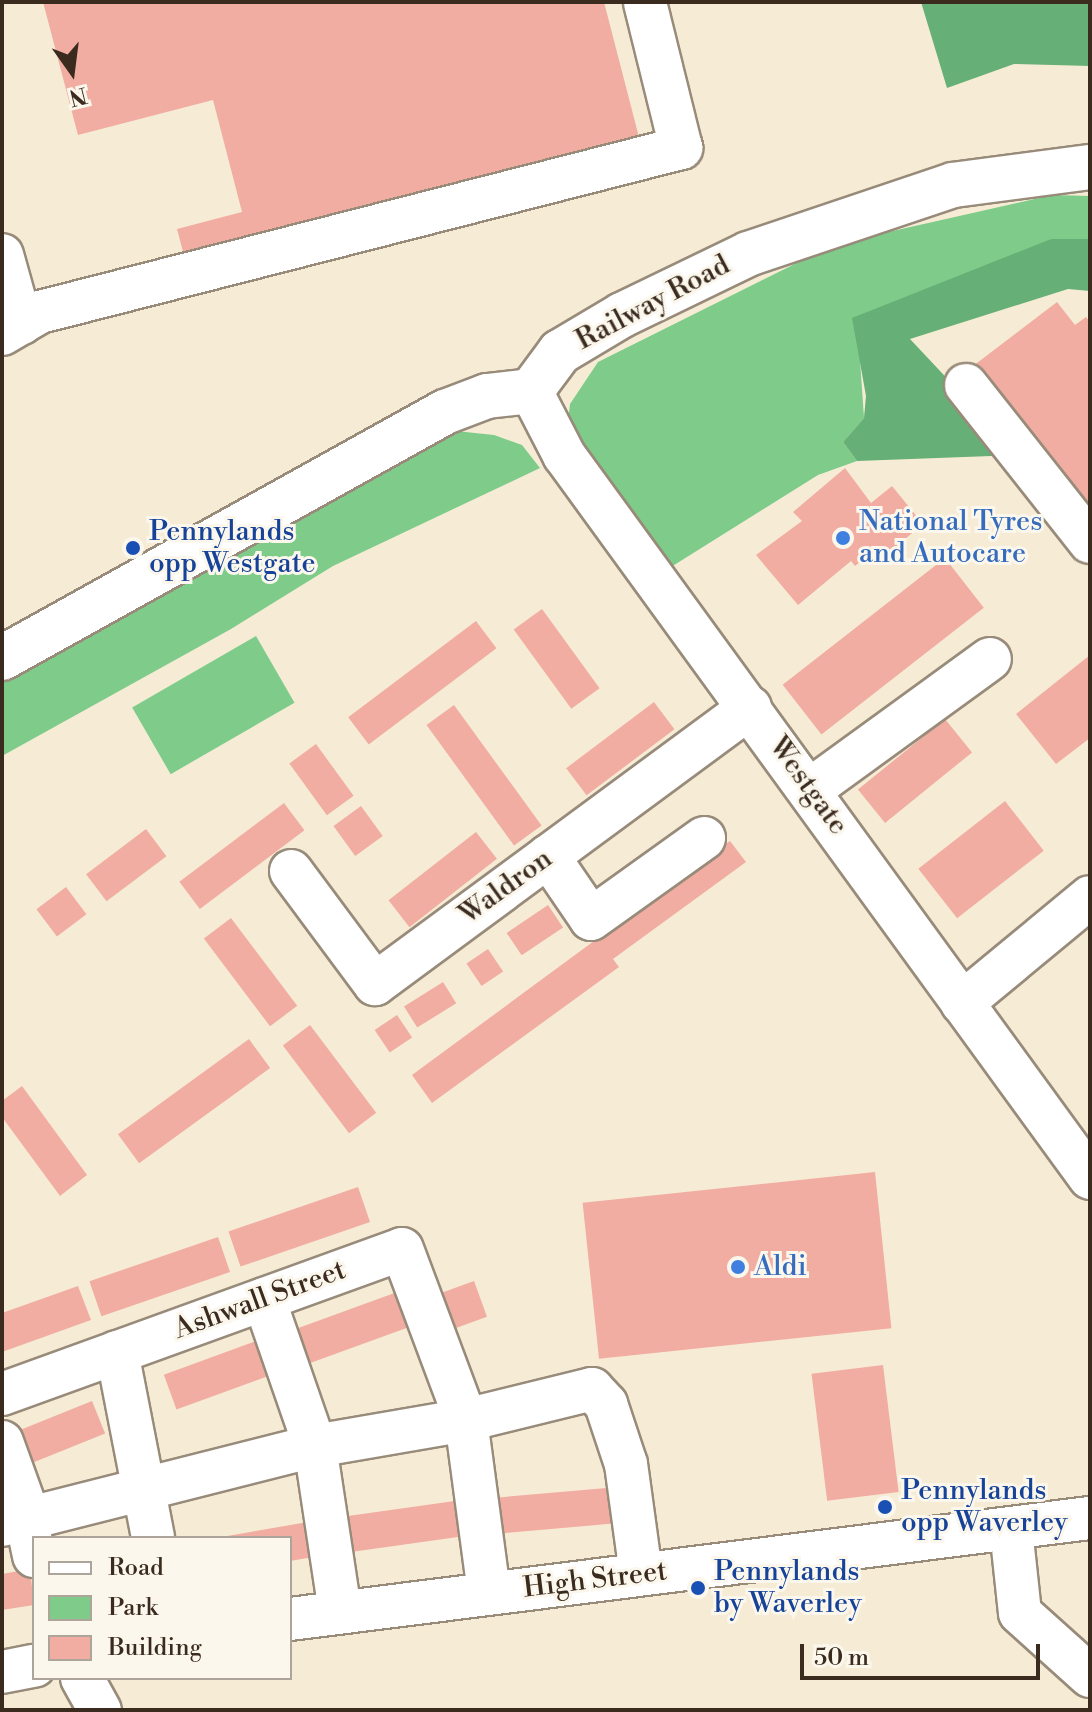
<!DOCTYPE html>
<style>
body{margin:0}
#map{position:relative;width:1092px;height:1712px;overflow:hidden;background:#f6ecd6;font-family:"Libre Bodoni",serif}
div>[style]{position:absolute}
.green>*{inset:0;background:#7ecb8a;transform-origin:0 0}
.forest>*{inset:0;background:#66af76}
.building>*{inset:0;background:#f1ada2;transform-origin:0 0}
.roads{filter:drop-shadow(2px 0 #988b7a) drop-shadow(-2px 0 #988b7a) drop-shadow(0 2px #988b7a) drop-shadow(0 -2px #988b7a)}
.minor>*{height:42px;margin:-21px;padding:0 21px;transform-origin:21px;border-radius:21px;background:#fff}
.major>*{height:44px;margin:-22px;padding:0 22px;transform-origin:22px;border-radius:22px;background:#fff}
.dots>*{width:22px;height:22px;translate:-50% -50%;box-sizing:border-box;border:4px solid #fbf7ec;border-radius:50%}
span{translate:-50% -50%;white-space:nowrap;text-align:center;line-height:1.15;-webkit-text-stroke:6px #fbf7ec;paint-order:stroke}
.street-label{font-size:28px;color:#3b2a1e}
.shop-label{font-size:28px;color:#366cbe}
.left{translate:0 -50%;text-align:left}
.transit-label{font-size:28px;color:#164399}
.frame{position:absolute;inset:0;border:4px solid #3b2a1e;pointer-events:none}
.legend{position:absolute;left:32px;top:1536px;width:260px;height:144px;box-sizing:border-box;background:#fbf7ec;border:2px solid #aea59a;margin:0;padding:10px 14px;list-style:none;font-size:24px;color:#3b2a1e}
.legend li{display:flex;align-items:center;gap:16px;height:40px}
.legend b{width:40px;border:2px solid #aea59a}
.north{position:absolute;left:32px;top:32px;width:80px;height:80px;-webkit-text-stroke:6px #fbf7ec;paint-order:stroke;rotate:166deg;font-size:22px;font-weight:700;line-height:32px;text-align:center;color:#3b2a1e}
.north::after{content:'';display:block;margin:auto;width:28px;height:36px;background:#3b2a1e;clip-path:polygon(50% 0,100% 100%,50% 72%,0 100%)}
.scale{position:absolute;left:800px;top:1644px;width:240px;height:36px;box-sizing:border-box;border:4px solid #3b2a1e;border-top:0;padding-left:10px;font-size:24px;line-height:28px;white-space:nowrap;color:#3b2a1e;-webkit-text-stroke:6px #fbf7ec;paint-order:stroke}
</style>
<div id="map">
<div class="green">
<i style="clip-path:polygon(1052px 195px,1090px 196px,1090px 239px,1051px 239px,860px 360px,864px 418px,843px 442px,857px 461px,818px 475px,655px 577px,564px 455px,570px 404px,598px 362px,835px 244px)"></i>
<i style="clip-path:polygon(456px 431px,494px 435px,522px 445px,540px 468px,333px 566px,231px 629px,2px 756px,2px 682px)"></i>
<i style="left:256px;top:636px;width:77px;height:143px;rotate:60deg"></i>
</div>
<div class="forest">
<i style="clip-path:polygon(921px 2px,1090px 2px,1090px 66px,1014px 64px,947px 88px)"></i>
<i style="clip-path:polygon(1051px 239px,1090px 239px,1090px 291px,1068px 289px,910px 339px,1019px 455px,857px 461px,843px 442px,864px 418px,866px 396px,852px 318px)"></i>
</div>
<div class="building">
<i style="clip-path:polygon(43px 2px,604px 2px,641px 145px,186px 263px,177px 229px,242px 212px,213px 100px,78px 135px)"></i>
<i style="clip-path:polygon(1057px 302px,1075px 325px,1086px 317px,1090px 322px,1090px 516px,973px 366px)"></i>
<i style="clip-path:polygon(845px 468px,871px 503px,892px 486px,923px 524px,880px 560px,873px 552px,855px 566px,851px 561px,798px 605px,756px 555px,802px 521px,793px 512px)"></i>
<i style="left:945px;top:558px;width:63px;height:206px;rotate:52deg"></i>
<i style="left:542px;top:609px;width:98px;height:35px;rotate:54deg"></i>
<i style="left:476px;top:621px;width:34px;height:160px;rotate:53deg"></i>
<i style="clip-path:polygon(1090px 655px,1090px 738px,1056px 764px,1016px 714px)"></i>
<i style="left:654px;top:702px;width:34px;height:110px;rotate:53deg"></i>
<i style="left:454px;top:705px;width:149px;height:34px;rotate:54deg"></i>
<i style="left:945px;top:719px;width:43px;height:112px;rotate:51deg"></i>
<i style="left:316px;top:744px;width:64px;height:33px;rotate:54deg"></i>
<i style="left:1005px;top:801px;width:63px;height:110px;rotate:52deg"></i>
<i style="left:284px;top:803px;width:34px;height:131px;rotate:53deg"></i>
<i style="left:361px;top:806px;width:37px;height:34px;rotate:54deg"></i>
<i style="left:146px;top:829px;width:34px;height:75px;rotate:53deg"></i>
<i style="left:476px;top:832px;width:34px;height:111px;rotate:52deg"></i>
<i style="clip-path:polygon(730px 841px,746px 862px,613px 959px,619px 967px,432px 1103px,412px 1075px)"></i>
<i style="left:66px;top:887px;width:34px;height:37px;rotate:53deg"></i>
<i style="left:548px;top:905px;width:27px;height:50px;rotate:56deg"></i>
<i style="left:231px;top:918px;width:110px;height:34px;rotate:53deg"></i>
<i style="left:488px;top:949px;width:27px;height:26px;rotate:56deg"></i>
<i style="left:443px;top:982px;width:25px;height:46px;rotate:58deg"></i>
<i style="left:397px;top:1015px;width:27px;height:27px;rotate:56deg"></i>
<i style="left:310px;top:1025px;width:110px;height:34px;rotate:53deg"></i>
<i style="left:249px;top:1039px;width:36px;height:162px;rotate:54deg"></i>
<i style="clip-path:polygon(22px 1086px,87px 1175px,60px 1196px,2px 1117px,2px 1101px)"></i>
<i style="left:875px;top:1172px;width:157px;height:294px;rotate:84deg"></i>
<i style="left:358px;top:1187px;width:37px;height:137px;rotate:71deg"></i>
<i style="left:218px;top:1237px;width:37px;height:136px;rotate:71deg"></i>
<i style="left:474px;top:1281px;width:38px;height:49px;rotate:70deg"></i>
<i style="clip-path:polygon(78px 1286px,91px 1320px,2px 1352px,2px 1313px)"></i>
<i style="left:411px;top:1287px;width:37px;height:136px;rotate:70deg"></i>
<i style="left:270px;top:1336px;width:37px;height:113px;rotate:70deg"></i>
<i style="left:883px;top:1365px;width:128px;height:72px;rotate:83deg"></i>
<i style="left:92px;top:1401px;width:35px;height:91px;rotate:68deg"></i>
<i style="left:618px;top:1487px;width:36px;height:135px;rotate:85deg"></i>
<i style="left:469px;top:1499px;width:36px;height:135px;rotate:82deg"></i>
<i style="clip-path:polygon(319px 1520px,325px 1555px,290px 1561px,290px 1538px,216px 1538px)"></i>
<i style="clip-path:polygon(30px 1569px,34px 1605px,2px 1610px,2px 1574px)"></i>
</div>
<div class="roads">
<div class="minor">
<i style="left:2px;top:255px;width:71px;rotate:74.4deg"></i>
<i style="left:2px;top:334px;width:44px;rotate:-30.1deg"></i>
<i style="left:40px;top:312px;width:662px;rotate:-14.35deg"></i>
<i style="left:681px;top:148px;width:150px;rotate:-103.9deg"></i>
<i style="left:966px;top:385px;width:200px;rotate:51.7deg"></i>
<i style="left:531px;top:391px;width:72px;rotate:62.7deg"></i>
<i style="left:564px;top:455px;width:894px;rotate:53.96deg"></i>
<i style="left:811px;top:789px;width:221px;rotate:-36deg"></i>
<i style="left:548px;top:856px;width:76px;rotate:55.7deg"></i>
<i style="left:591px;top:919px;width:139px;rotate:-35.6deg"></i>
<i style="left:291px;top:871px;width:141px;rotate:53.4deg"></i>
<i style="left:375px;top:984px;width:466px;rotate:-36.4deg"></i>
<i style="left:962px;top:1003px;width:166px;rotate:-39.6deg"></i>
<i style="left:264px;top:1299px;width:156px;rotate:70.9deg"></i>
<i style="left:315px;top:1446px;width:167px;rotate:81.4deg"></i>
<i style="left:117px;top:1352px;width:189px;rotate:79deg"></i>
<i style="left:2px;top:1394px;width:425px;rotate:-19.9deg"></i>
<i style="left:402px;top:1249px;width:183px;rotate:69.5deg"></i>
<i style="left:466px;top:1420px;width:175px;rotate:82.4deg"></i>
<i style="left:2px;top:1442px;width:80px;rotate:70.2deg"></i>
<i style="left:26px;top:1518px;width:39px;rotate:78deg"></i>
<i style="left:2px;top:1525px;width:323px;rotate:-14.2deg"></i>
<i style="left:315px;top:1446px;width:153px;rotate:-9.8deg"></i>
<i style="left:466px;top:1420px;width:130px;rotate:-13.8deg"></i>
<i style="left:592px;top:1389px;width:21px;rotate:47deg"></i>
<i style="left:606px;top:1404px;width:63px;rotate:71.6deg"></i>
<i style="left:626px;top:1464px;width:111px;rotate:82.2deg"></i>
<i style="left:1011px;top:1529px;width:84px;rotate:83.9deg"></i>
<i style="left:1020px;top:1613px;width:94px;rotate:42deg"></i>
<i style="left:290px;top:1619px;width:806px;rotate:-7.2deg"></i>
<i style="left:2px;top:1672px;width:33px;rotate:-11deg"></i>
<i style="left:82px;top:1678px;width:37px;rotate:61deg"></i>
</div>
<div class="major">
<i style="left:2px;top:658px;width:507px;rotate:-29.04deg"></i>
<i style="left:445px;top:412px;width:45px;rotate:-20.9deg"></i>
<i style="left:487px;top:396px;width:44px;rotate:-6.5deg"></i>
<i style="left:531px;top:391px;width:49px;rotate:-53.4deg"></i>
<i style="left:560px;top:352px;width:72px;rotate:-30.8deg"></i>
<i style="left:622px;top:315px;width:140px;rotate:-25.8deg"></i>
<i style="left:748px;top:254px;width:216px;rotate:-18.6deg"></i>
<i style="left:953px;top:185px;width:138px;rotate:-7.5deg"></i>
</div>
</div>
<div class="dots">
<i style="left:843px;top:538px;background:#3f7fe0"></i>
<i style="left:133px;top:548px;background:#1a4fb4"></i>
<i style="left:738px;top:1267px;background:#3f7fe0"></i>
<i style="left:885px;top:1507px;background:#1a4fb4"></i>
<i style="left:698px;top:1588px;background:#1a4fb4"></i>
</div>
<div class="street-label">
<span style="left:653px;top:303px;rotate:-28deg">Railway Road</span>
<span style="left:808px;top:786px;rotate:54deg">Westgate</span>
<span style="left:506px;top:887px;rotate:-36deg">Waldron</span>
<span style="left:260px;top:1300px;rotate:-20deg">Ashwall Street</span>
<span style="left:595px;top:1580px;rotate:-7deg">High Street</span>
</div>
<div class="shop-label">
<span class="left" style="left:859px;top:538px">National Tyres<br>and Autocare</span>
<span class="left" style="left:754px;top:1267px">Aldi</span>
</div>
<div class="transit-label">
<span class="left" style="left:149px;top:548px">Pennylands<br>opp Westgate</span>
<span class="left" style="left:901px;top:1507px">Pennylands<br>opp Waverley</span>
<span class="left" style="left:714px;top:1588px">Pennylands<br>by Waverley</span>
</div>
<div class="frame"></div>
<ul class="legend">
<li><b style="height:10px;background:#fff"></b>Road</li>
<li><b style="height:22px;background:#7ecb8a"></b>Park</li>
<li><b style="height:22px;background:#f1ada2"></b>Building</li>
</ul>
<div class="north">N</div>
<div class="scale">50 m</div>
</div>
